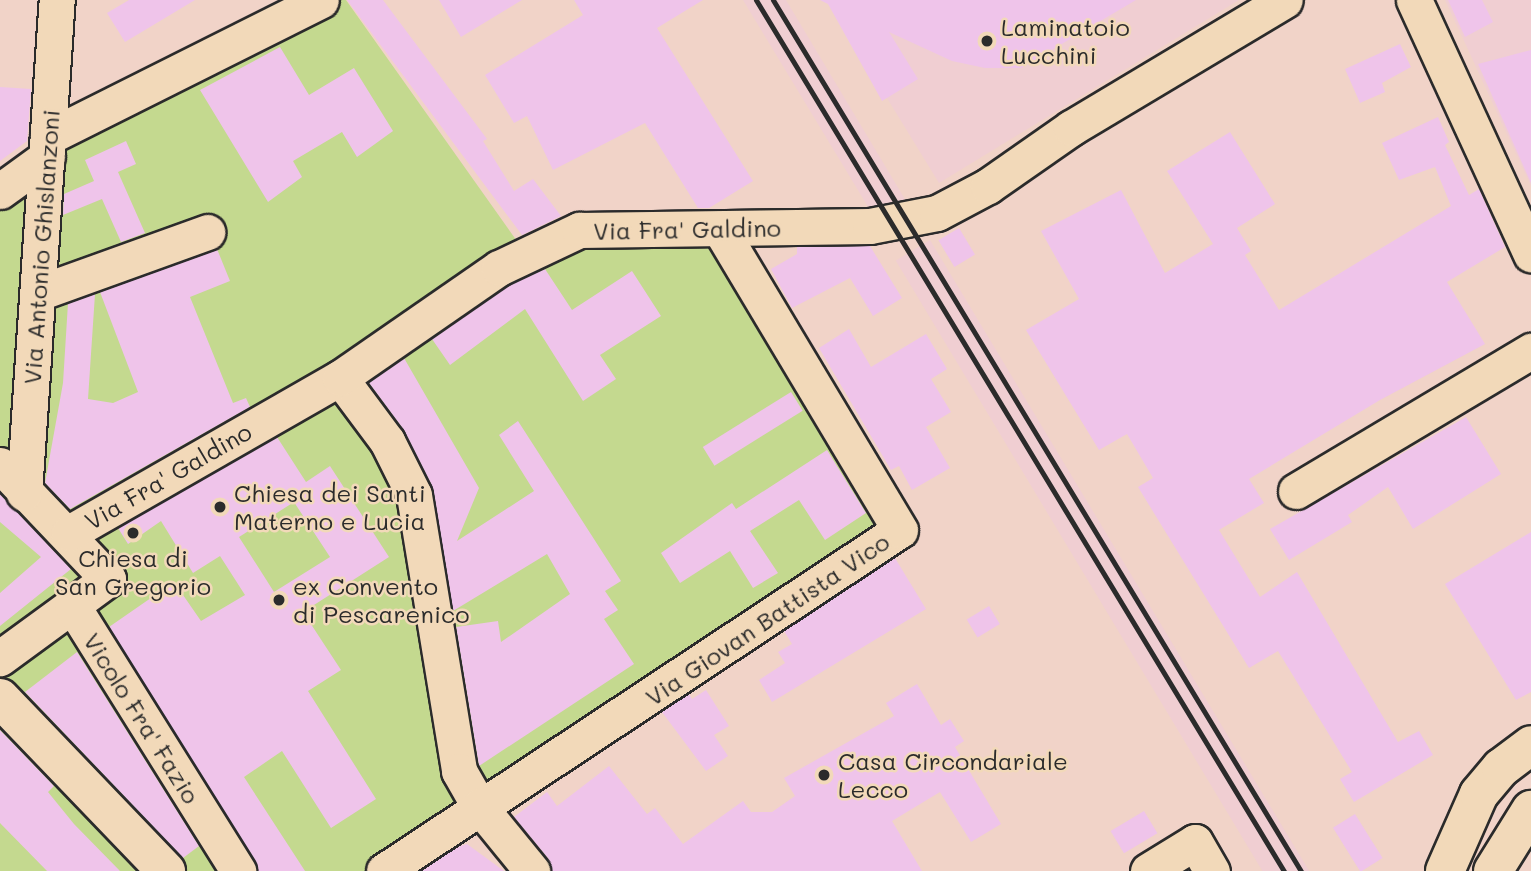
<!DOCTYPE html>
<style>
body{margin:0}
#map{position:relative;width:1531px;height:871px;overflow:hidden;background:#f1d3c8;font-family:Mali,sans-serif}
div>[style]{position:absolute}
.built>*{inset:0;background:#f0ced2;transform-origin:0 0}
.green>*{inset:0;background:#c4d98f}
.building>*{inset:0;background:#efc4ea;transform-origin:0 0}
.roads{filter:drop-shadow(2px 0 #2b2b2b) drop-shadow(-2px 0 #2b2b2b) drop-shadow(0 2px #2b2b2b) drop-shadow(0 -2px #2b2b2b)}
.minor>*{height:35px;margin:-17.5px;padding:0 17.5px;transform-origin:17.5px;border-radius:17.5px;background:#f2d9b9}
.major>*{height:38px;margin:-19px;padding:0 19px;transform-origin:19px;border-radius:19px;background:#f2d9b9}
.highway>*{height:38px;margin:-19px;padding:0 19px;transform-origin:19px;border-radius:19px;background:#f2d9b9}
.rail>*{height:5px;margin:-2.5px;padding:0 2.5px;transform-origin:2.5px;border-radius:2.5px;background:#2b2b2b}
.dots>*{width:19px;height:19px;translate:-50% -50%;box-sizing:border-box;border:4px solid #f2d9b9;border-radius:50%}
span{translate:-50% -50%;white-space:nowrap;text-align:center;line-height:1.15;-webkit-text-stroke:5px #f2d9b9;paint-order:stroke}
.poi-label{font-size:24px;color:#2b2b2b}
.left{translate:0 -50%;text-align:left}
.street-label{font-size:24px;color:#2b2b2b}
</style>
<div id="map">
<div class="built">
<i style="clip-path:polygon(743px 0,786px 0,909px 206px,870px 210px)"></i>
<i style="clip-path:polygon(827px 0,1239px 0,939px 183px)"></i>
<i style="clip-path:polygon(1445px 0,1531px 0,1531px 186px,1459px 30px)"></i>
<i style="left:930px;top:240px;width:738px;height:40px;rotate:59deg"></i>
</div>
<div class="green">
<i style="clip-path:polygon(311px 0,346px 0,524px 251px,719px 217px,913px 524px,401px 871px,0 871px,0 197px,82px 125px)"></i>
</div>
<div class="building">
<i style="clip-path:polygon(129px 0,195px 0,125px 42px,107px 13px)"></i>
<i style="clip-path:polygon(347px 0,383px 0,487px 139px,483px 141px,514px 191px,533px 179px,561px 216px,522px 235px)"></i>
<i style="clip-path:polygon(439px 0,522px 0,461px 37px)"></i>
<i style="clip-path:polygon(574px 0,703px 0,657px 28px,753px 181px,709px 208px,698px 208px,645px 123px,553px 170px,527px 116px,514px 123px,485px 75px,583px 15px)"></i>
<i style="clip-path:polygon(820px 0,1136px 0,1021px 68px,985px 68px,952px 61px,889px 32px,918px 79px,882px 101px,828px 4px)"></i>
<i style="clip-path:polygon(1448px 0,1482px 0,1493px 22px,1465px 37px)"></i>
<i style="clip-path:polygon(1400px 44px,1411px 67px,1382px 83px,1385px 92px,1360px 103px,1345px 69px)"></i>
<i style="clip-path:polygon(280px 47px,309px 95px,354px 68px,393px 131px,357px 157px,342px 132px,293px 161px,302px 177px,268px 202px,200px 90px)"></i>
<i style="clip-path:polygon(1531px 50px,1531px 183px,1478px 64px)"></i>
<i style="clip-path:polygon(0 87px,31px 89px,27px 141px,0 161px)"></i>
<i style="clip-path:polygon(1438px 117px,1449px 142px,1445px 145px,1469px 195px,1479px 189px,1505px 247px,1447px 282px,1485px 344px,1380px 400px,1249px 479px,1264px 503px,1219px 530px,1260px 597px,1297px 572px,1398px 742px,1419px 731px,1433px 755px,1354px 802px,1340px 779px,1352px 772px,1278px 651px,1249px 668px,1138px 487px,1153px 478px,1127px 434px,1099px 450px,1026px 330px,1079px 299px,1041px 231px,1121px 190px,1165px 273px,1213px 244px,1167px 171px,1230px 132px,1275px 204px,1237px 228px,1251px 251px,1245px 255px,1279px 310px,1451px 206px,1435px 167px,1399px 180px,1382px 143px)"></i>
<i style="clip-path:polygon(126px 141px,136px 164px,118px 172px,145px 233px,121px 242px,102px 199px,63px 215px,64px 194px,94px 181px,85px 160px)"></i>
<i style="left:959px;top:228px;width:31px;height:24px;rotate:59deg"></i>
<i style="clip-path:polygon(870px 246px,902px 298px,873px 316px,850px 278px,792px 308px,771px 269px,797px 254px,797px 247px)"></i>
<i style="clip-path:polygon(217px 249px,230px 281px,190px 297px,233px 403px,246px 398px,250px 407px,70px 509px,45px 483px,63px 383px,68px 303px,95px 294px,88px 399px,113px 403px,138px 392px,100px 292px)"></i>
<i style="clip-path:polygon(545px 269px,572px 310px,632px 271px,661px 316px,600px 355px,616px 379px,583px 401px,525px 309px,450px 365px,432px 339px,509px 285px)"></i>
<i style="clip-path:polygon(849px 329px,871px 367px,926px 334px,947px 369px,931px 379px,951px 412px,926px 427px,950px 468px,912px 490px,899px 466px,891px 470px,819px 348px)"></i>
<i style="clip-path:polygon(404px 358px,479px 488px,457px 541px,534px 491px,499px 435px,518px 421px,621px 581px,605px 591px,618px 610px,604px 619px,634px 664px,479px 766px,456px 627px,498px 621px,501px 642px,570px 594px,547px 554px,453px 611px,432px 486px,403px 429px,369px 383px)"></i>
<i style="left:791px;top:392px;width:22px;height:104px;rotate:58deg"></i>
<i style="clip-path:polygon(1466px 417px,1501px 474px,1413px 529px,1388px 487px,1348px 515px,1352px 522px,1289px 560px,1270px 529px)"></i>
<i style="clip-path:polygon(evenodd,277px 437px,306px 482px,330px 466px,389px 557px,303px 612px,341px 670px,308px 691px,376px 799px,331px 828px,282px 751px,244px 777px,305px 871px,258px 871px,109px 627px,174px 582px,201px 621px,245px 595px,220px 556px,193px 573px,161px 521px,128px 544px,118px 528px,277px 437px,294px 502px,330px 557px,274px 592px,239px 537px,294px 502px)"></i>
<i style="clip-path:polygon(827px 450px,866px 513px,825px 540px,799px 500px,750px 531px,778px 573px,753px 588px,730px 551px,680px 583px,661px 553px,732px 503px,736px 509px)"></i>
<i style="clip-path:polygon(0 494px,71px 569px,0 626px,0 593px,41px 557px,0 522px)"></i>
<i style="clip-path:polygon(1531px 532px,1531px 692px,1516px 700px,1445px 584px)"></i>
<i style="clip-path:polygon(895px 558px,926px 609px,772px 702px,759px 680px,785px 663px,778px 652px,792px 644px,784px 631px)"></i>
<i style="left:989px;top:606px;width:21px;height:26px;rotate:59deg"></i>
<i style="clip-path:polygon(77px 652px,199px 846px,183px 858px,25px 692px)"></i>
<i style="clip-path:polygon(917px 684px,941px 725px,950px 719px,964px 741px,955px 747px,1001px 824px,971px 842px,940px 792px,892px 821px,922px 871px,552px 871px,548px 858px,514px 817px,547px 792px,557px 806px,609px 766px,647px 814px,655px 808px,683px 844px,743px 801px,751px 812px,772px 812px,795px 796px,784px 778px,894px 716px,886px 703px)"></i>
<i style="clip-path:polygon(706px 690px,729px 726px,714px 735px,728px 756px,706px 771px,662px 712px,689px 694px,692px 699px)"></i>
<i style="clip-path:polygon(0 730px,54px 786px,48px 792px,74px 824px,120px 871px,47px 871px,0 823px)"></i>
<i style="left:1144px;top:811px;width:26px;height:39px;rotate:59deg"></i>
<i style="left:1355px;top:814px;width:52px;height:26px;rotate:58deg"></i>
<i style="clip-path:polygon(467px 844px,504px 871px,421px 871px,457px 847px)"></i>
</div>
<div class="roads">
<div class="minor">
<i style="left:1414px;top:0;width:280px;rotate:65.3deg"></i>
<i style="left:48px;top:137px;width:305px;rotate:-26.6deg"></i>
<i style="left:0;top:191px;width:58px;rotate:-35.9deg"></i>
<i style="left:38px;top:293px;width:180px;rotate:-19.8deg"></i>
<i style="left:340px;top:378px;width:79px;rotate:53.3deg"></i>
<i style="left:387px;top:441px;width:60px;rotate:63.4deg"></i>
<i style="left:414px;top:495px;width:280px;rotate:80.7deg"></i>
<i style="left:459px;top:771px;width:40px;rotate:60.3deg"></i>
<i style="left:479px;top:806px;width:84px;rotate:50.8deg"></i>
<i style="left:0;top:465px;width:157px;rotate:46.5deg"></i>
<i style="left:108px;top:579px;width:134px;rotate:143.8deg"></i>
<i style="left:1296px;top:491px;width:274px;rotate:-30.8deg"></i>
<i style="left:24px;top:493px;width:494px;rotate:-86.2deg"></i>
<i style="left:69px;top:533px;width:312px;rotate:-29.8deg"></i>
<i style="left:340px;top:378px;width:193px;rotate:-34.7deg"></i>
<i style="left:499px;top:268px;width:89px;rotate:-25.4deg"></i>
<i style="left:579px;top:230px;width:291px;rotate:-0.8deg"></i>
<i style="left:870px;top:226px;width:68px;rotate:-11deg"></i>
<i style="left:937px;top:213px;width:58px;rotate:-27.9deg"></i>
<i style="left:988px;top:186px;width:101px;rotate:-34.9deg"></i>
<i style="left:1071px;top:128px;width:249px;rotate:-30.9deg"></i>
<i style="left:72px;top:605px;width:314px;rotate:58deg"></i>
<i style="left:384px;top:871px;width:618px;rotate:-33.46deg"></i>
<i style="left:900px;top:530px;width:351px;rotate:-120.9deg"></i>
<i style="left:1148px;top:871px;width:55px;rotate:-31.7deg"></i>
<i style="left:1195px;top:842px;width:34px;rotate:60deg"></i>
</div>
<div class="major">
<i style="left:0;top:698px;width:240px;rotate:46.2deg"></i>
</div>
<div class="highway">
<i style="left:1445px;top:871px;width:84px;rotate:-66.2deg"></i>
<i style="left:1479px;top:794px;width:34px;rotate:-50deg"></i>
<i style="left:1501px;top:768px;width:38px;rotate:-37deg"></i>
<i style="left:1493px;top:871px;width:72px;rotate:-58.1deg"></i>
</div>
</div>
<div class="rail">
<i style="left:756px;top:0;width:1019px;rotate:58.78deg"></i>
<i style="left:773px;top:0;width:1019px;rotate:58.78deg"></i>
</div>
<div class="dots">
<i style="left:987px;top:41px;background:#2b2b2b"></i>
<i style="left:220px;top:507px;background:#2b2b2b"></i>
<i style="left:133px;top:533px;background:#2b2b2b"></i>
<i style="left:279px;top:600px;background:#2b2b2b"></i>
<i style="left:824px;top:775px;background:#2b2b2b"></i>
</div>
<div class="poi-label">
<span class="left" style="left:1001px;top:41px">Laminatoio<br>Lucchini</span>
<span class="left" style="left:234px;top:507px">Chiesa dei Santi<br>Materno e Lucia</span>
<span style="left:133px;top:572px">Chiesa di<br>San Gregorio</span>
<span class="left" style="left:293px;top:600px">ex Convento<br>di Pescarenico</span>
<span class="left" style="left:838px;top:775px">Casa Circondariale<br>Lecco</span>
</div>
<div class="street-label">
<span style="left:687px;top:229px;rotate:-1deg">Via Fra' Galdino</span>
<span style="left:41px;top:247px;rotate:-86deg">Via Antonio Ghislanzoni</span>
<span style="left:168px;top:476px;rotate:-30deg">Via Fra' Galdino</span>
<span style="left:767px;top:619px;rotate:-34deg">Via Giovan Battista Vico</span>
<span style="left:142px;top:718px;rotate:58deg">Vicolo Fra' Fazio</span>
</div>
</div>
